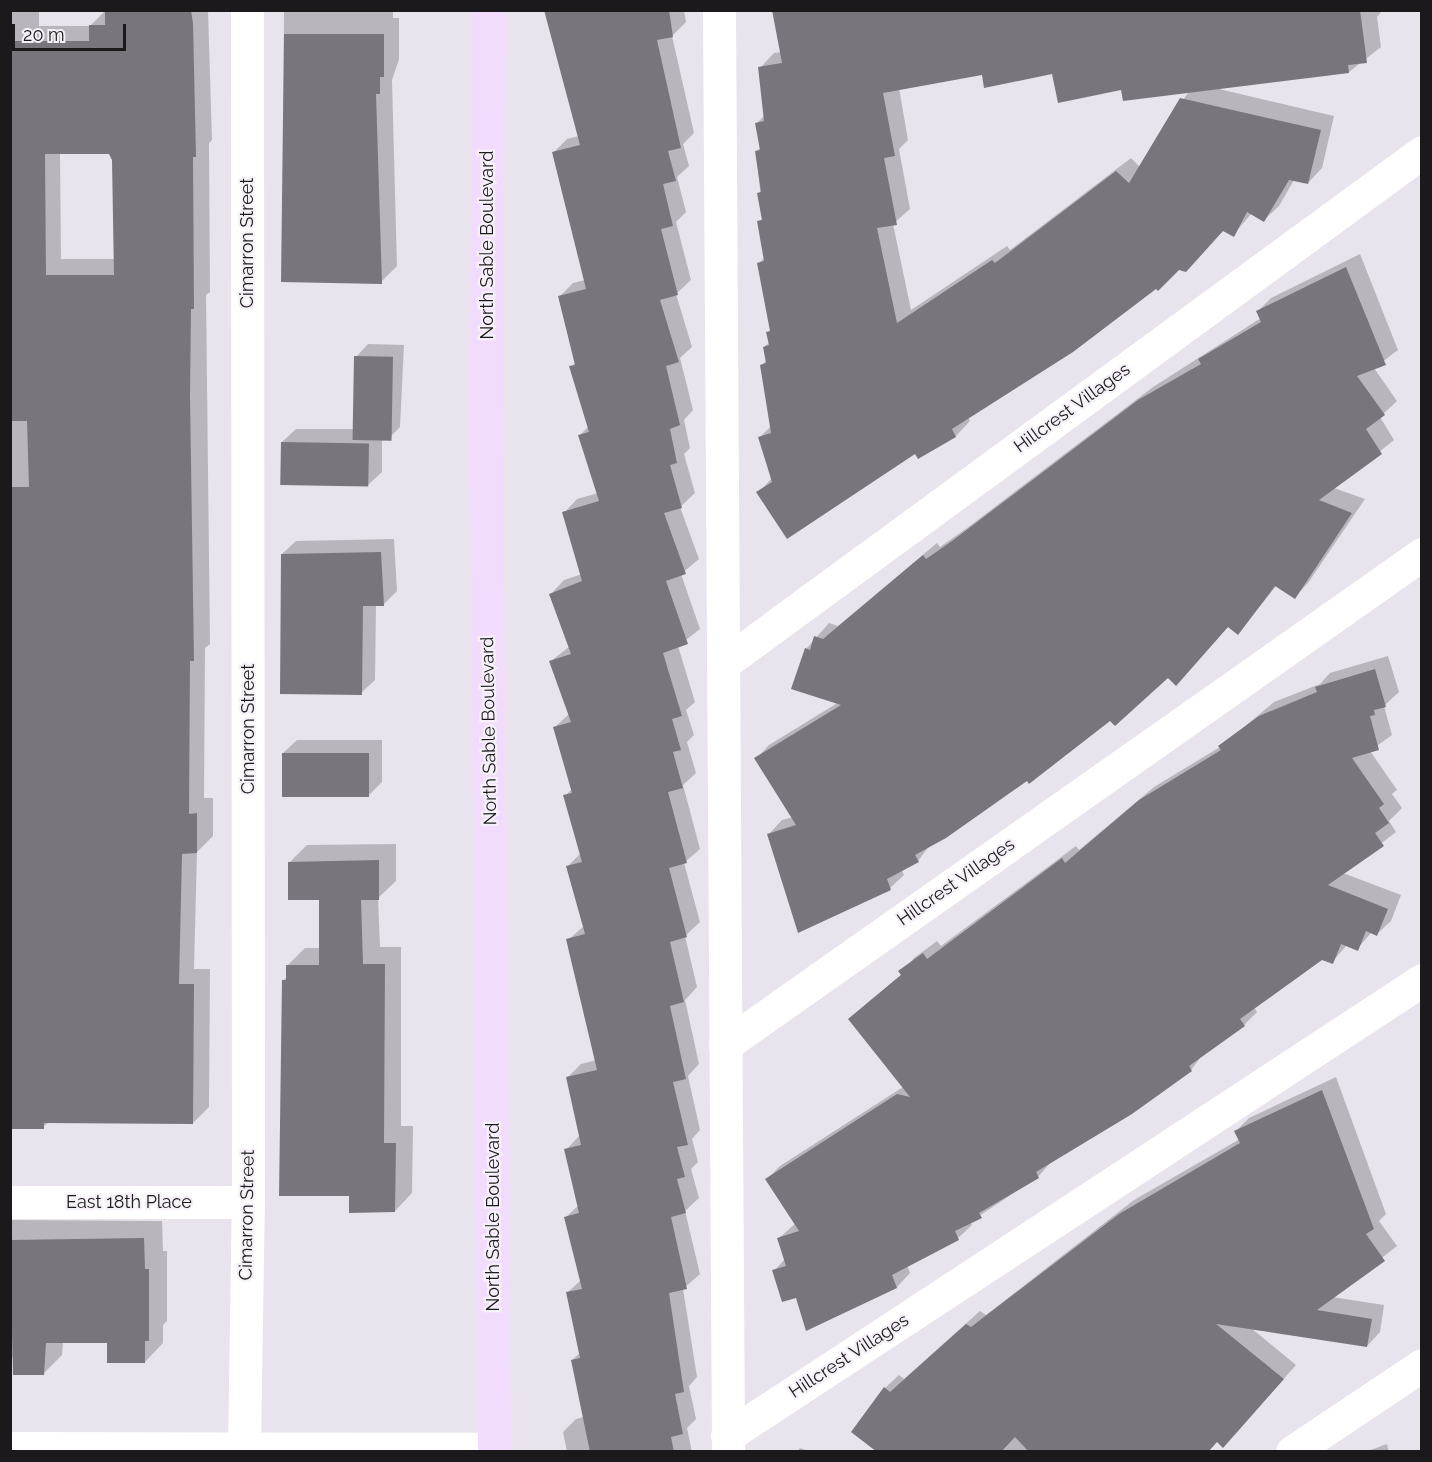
<!DOCTYPE html>
<style>
body{margin:0}
#map{position:relative;width:1432px;height:1462px;overflow:hidden;background:#e8e3ec;font-family:Raleway,sans-serif}
div>[style]{position:absolute}
.shadow>*{inset:0;background:#0003}
.building>*{inset:0;background:#7a757d;transform-origin:0 0}
.street>*{height:33px;margin:-16.5px;padding:0 16.5px;transform-origin:16.5px;border-radius:16.5px;background:#fff}
.secondary>*{height:33px;margin:-16.5px;padding:0 16.5px;transform-origin:16.5px;border-radius:16.5px;background:#f2dcfe}
span{translate:-50% -50%;white-space:nowrap;text-align:center;line-height:1.15;-webkit-text-stroke:4.5px #f6f1f9;paint-order:stroke}
.street-label{font-size:18px;color:#1b191c}
.frame{position:absolute;inset:0;border:12px solid #1b191c;pointer-events:none}
.scale{position:absolute;left:12px;top:24px;width:114px;height:27px;box-sizing:border-box;border:3px solid #1b191c;border-top:0;padding-left:8px;font-size:18px;line-height:21px;white-space:nowrap;color:#1b191c;-webkit-text-stroke:4px #f6f1f9;paint-order:stroke}
</style>
<div id="map">
<div class="shadow">
<i style="clip-path:polygon(evenodd,10px 10px,39px 10px,39px 26px,90px 26px,106px 10px,208px 10px,212px 140px,209px 143px,210px 292px,206px 295px,210px 644px,205px 648px,204px 798px,213px 798px,213px 836px,197px 852px,194px 969px,210px 969px,209px 1107px,193px 1123px,50px 1121px,43px 1127px,10px 1129px,10px 10px,60px 153px,110px 153px,114px 159px,115px 259px,61px 259px,60px 153px)"></i>
<i style="clip-path:polygon(284px 10px,393px 10px,393px 18px,399px 18px,399px 59px,392px 80px,397px 266px,381px 282px,283px 280px)"></i>
<i style="clip-path:polygon(545px 10px,684px 10px,686px 22px,672px 36px,694px 133px,683px 144px,689px 166px,677px 177px,686px 212px,676px 222px,691px 280px,676px 294px,692px 347px,680px 358px,693px 410px,684px 420px,690px 448px,684px 454px,695px 493px,680px 507px,699px 559px,681px 574px,700px 629px,678px 646px,695px 702px,686px 710px,694px 735px,687px 742px,696px 773px,683px 785px,700px 849px,684px 863px,700px 922px,685px 936px,697px 987px,685px 1000px,699px 1064px,688px 1076px,700px 1130px,692px 1139px,698px 1162px,691px 1169px,699px 1198px,685px 1211px,700px 1274px,683px 1289px,697px 1377px,689px 1386px,696px 1419px,687px 1428px,692px 1452px,567px 1452px,563px 1432px,576px 1419px,584px 1417px,572px 1360px,581px 1352px,567px 1293px,582px 1279px,566px 1217px,579px 1205px,566px 1150px,580px 1135px,568px 1077px,581px 1064px,596px 1060px,568px 940px,585px 925px,568px 866px,581px 853px,565px 796px,572px 789px,554px 728px,569px 714px,551px 661px,570px 646px,551px 594px,564px 580px,582px 574px,564px 513px,577px 499px,598px 493px,579px 436px,589px 426px,571px 367px,576px 362px,559px 297px,573px 283px,585px 280px,553px 153px,567px 139px,579px 136px)"></i>
<i style="clip-path:polygon(evenodd,774px 10px,1383px 10px,1377px 17px,1381px 47px,1349px 72px,1215px 88px,1334px 116px,1322px 168px,1308px 183px,1294px 180px,1279px 206px,1264px 220px,1252px 213px,1233px 235px,1224px 230px,1156px 287px,968px 417px,970px 421px,956px 436px,918px 457px,915px 452px,758px 493px,772px 478px,760px 437px,771px 426px,762px 365px,767px 360px,764px 347px,770px 342px,771px 330px,759px 263px,765px 257px,759px 222px,763px 218px,756px 152px,761px 147px,757px 123px,765px 115px,760px 68px,774px 53px,782px 52px,774px 10px,1053px 72px,1123px 88px,1189px 91px,1140px 167px,1131px 158px,1010px 250px,1007px 246px,911px 310px,893px 224px,910px 209px,899px 149px,908px 140px,899px 88px,983px 73px,1053px 72px)"></i>
<i style="clip-path:polygon(1360px 254px,1398px 350px,1374px 368px,1397px 401px,1380px 417px,1394px 440px,1334px 488px,1365px 499px,1308px 583px,1295px 597px,1277px 585px,1238px 633px,1229px 626px,1168px 676px,930px 845px,918px 861px,902px 870px,904px 875px,890px 888px,769px 834px,782px 820px,793px 817px,756px 759px,769px 745px,839px 702px,806px 649px,829px 623px,838px 626px,937px 543px,940px 547px,967px 528px,1153px 387px,1261px 318px,1258px 311px,1271px 298px)"></i>
<i style="clip-path:polygon(368px 344px,404px 345px,400px 427px,387px 440px,382px 440px,382px 472px,368px 485px,282px 442px,296px 429px,353px 429px,356px 357px)"></i>
<i style="clip-path:polygon(394px 539px,397px 591px,383px 605px,376px 605px,375px 680px,361px 693px,282px 554px,296px 541px)"></i>
<i style="clip-path:polygon(1388px 656px,1399px 692px,1384px 706px,1392px 735px,1370px 751px,1397px 790px,1392px 794px,1402px 808px,1389px 821px,1396px 832px,1343px 873px,1401px 895px,1391px 921px,1377px 934px,1372px 932px,1357px 949px,1347px 945px,1332px 962px,1322px 958px,1254px 1007px,1257px 1012px,1244px 1025px,1203px 1054px,1191px 1070px,1051px 1162px,1038px 1177px,970px 1222px,972px 1225px,958px 1238px,907px 1265px,910px 1273px,897px 1287px,807px 1329px,797px 1296px,774px 1271px,785px 1259px,779px 1238px,796px 1223px,767px 1179px,780px 1166px,903px 1087px,864px 1006px,902px 974px,914px 958px,937px 941px,941px 946px,1076px 846px,1079px 850px,1154px 787px,1220px 747px,1274px 702px,1320px 684px,1330px 673px)"></i>
<i style="clip-path:polygon(297px 740px,382px 740px,382px 782px,369px 795px,283px 753px)"></i>
<i style="clip-path:polygon(396px 844px,396px 881px,378px 898px,380px 947px,401px 947px,401px 1126px,413px 1126px,412px 1193px,395px 1211px,350px 1194px,283px 981px,288px 976px,287px 966px,305px 948px,320px 948px,320px 898px,290px 862px,307px 845px)"></i>
<i style="clip-path:polygon(1336px 1077px,1386px 1214px,1379px 1221px,1397px 1246px,1332px 1297px,1384px 1305px,1380px 1332px,1367px 1346px,1251px 1328px,1296px 1365px,1237px 1432px,1217px 1440px,1205px 1452px,886px 1452px,885px 1388px,899px 1375px,904px 1379px,980px 1311px,986px 1315px,1134px 1200px,1240px 1139px,1236px 1131px,1249px 1118px)"></i>
<i style="clip-path:polygon(10px 1220px,162px 1221px,163px 1251px,167px 1251px,167px 1321px,163px 1325px,163px 1343px,145px 1362px,109px 1342px,63px 1342px,62px 1355px,43px 1374px,10px 1356px)"></i>
<i style="clip-path:polygon(1387px 1444px,1389px 1452px,1365px 1452px)"></i>
<i style="clip-path:polygon(800px 1448px,811px 1452px,797px 1452px)"></i>
</div>
<div class="building">
<i style="clip-path:polygon(evenodd,105px 10px,191px 10px,193px 23px,196px 157px,193px 157px,194px 309px,191px 309px,190px 396px,194px 661px,190px 661px,189px 814px,197px 813px,197px 853px,182px 854px,179px 984px,194px 984px,193px 1124px,44px 1123px,44px 1129px,10px 1129px,10px 487px,29px 487px,27px 421px,10px 421px,10px 41px,89px 41px,89px 25px,105px 25px,105px 10px,45px 154px,109px 154px,112px 160px,114px 275px,46px 275px,45px 154px)"></i>
<i style="clip-path:polygon(544px 10px,669px 10px,673px 37px,657px 40px,681px 148px,668px 151px,676px 181px,663px 184px,673px 226px,661px 229px,678px 295px,660px 300px,679px 362px,666px 366px,680px 425px,670px 429px,677px 463px,670px 465px,682px 508px,664px 513px,686px 574px,666px 581px,688px 644px,663px 653px,682px 716px,672px 719px,681px 750px,673px 752px,683px 788px,668px 792px,687px 863px,669px 868px,687px 937px,670px 942px,684px 1002px,670px 1006px,686px 1079px,673px 1082px,688px 1145px,677px 1147px,685px 1177px,677px 1179px,686px 1213px,671px 1217px,687px 1289px,669px 1293px,684px 1392px,675px 1394px,683px 1434px,671px 1437px,674px 1452px,590px 1452px,571px 1360px,580px 1358px,566px 1292px,582px 1289px,564px 1217px,579px 1213px,564px 1149px,581px 1145px,566px 1077px,597px 1070px,566px 939px,585px 934px,566px 866px,582px 862px,563px 795px,572px 793px,553px 727px,571px 722px,549px 661px,571px 654px,549px 594px,582px 581px,562px 512px,599px 501px,578px 435px,589px 432px,569px 366px,575px 365px,558px 296px,586px 289px,552px 152px,580px 145px)"></i>
<i style="clip-path:polygon(772px 10px,1360px 10px,1367px 63px,1348px 65px,1349px 73px,1123px 101px,1121px 90px,1058px 103px,1052px 74px,984px 88px,982px 75px,883px 93px,895px 156px,884px 158px,897px 225px,877px 228px,897px 323px,992px 260px,995px 263px,1116px 171px,1129px 183px,1180px 98px,1321px 130px,1308px 184px,1289px 180px,1264px 222px,1247px 212px,1234px 237px,1223px 231px,1186px 272px,1179px 270px,1158px 291px,1156px 289px,1073px 352px,952px 429px,956px 437px,918px 459px,915px 454px,787px 539px,756px 492px,772px 482px,758px 437px,771px 433px,760px 365px,766px 363px,763px 347px,769px 345px,766px 332px,770px 331px,757px 263px,764px 261px,757px 221px,762px 220px,757px 193px,761px 192px,755px 151px,760px 150px,755px 123px,764px 121px,758px 67px,782px 63px)"></i>
<i style="clip-path:polygon(284px 34px,384px 34px,384px 77px,380px 77px,380px 94px,376px 94px,382px 284px,281px 282px)"></i>
<i style="clip-path:polygon(1346px 267px,1386px 365px,1357px 376px,1385px 415px,1366px 429px,1382px 454px,1319px 500px,1352px 513px,1295px 599px,1275px 586px,1238px 635px,1228px 627px,1176px 686px,1168px 678px,1115px 726px,1110px 721px,1029px 784px,1027px 781px,946px 838px,915px 855px,919px 862px,887px 879px,891px 890px,798px 933px,767px 834px,796px 825px,754px 758px,841px 705px,791px 689px,805px 648px,810px 650px,814px 636px,823px 639px,923px 555px,926px 559px,952px 541px,1138px 400px,1201px 364px,1198px 359px,1261px 322px,1256px 311px)"></i>
<i style="left:354px;top:356px;width:39px;height:84px;rotate:1deg"></i>
<i style="left:281px;top:442px;width:88px;height:43px;rotate:1deg"></i>
<i style="clip-path:polygon(381px 552px,384px 606px,363px 606px,362px 695px,280px 694px,281px 554px)"></i>
<i style="clip-path:polygon(1375px 669px,1386px 707px,1374px 710px,1375px 715px,1370px 716px,1379px 750px,1352px 758px,1384px 804px,1379px 808px,1389px 823px,1375px 833px,1384px 846px,1328px 885px,1388px 909px,1377px 936px,1366px 931px,1358px 951px,1341px 944px,1333px 964px,1322px 960px,1240px 1019px,1245px 1026px,1189px 1066px,1192px 1071px,1132px 1114px,1036px 1172px,1039px 1178px,979px 1213px,982px 1218px,955px 1231px,959px 1240px,892px 1275px,897px 1288px,806px 1331px,796px 1298px,782px 1302px,772px 1270px,786px 1266px,777px 1238px,799px 1231px,765px 1179px,897px 1094px,910px 1097px,848px 1019px,901px 975px,898px 971px,923px 953px,927px 959px,1062px 858px,1065px 863px,1139px 800px,1221px 750px,1218px 746px,1259px 716px,1317px 692px,1315px 687px)"></i>
<i style="left:282px;top:753px;width:87px;height:44px"></i>
<i style="clip-path:polygon(379px 860px,379px 900px,361px 900px,363px 964px,385px 964px,384px 1143px,396px 1143px,395px 1212px,349px 1213px,349px 1196px,279px 1196px,282px 980px,286px 980px,286px 965px,319px 965px,319px 900px,288px 900px,288px 862px)"></i>
<i style="clip-path:polygon(1322px 1090px,1374px 1229px,1366px 1234px,1385px 1261px,1317px 1310px,1372px 1319px,1367px 1347px,1216px 1324px,1284px 1379px,1223px 1448px,1217px 1442px,1208px 1452px,1029px 1452px,1015px 1437px,1001px 1452px,877px 1452px,851px 1432px,884px 1387px,890px 1392px,966px 1324px,971px 1327px,1119px 1214px,1240px 1143px,1234px 1131px)"></i>
<i style="clip-path:polygon(144px 1238px,145px 1269px,149px 1269px,149px 1341px,145px 1341px,145px 1363px,107px 1363px,107px 1343px,46px 1343px,44px 1375px,13px 1375px,10px 1240px)"></i>
</div>
<div class="street">
<i style="left:719px;top:10px;width:1442px;rotate:89.64deg"></i>
<i style="left:723px;top:664px;width:866px;rotate:-36.22deg"></i>
<i style="left:725px;top:1045px;width:853px;rotate:-35.16deg"></i>
<i style="left:10px;top:1202px;width:238px"></i>
<i style="left:727px;top:1436px;width:831px;rotate:-33.27deg"></i>
<i style="left:10px;top:1448px;width:484px;rotate:0.1deg"></i>
<i style="left:244px;top:1448px;width:246px;rotate:-89.1deg"></i>
<i style="left:248px;top:1202px;width:1192px;rotate:-90.05deg"></i>
<i style="left:1292px;top:1452px;width:156px;rotate:-33.8deg"></i>
</div>
<div class="secondary">
<i style="left:488px;top:10px;width:445px;rotate:90.3deg"></i>
<i style="left:486px;top:455px;width:997px;rotate:89.54deg"></i>
</div>
<div class="street-label">
<span style="left:247px;top:243px;rotate:-90deg">Cimarron Street</span>
<span style="left:487px;top:245px;rotate:-90deg">North Sable Boulevard</span>
<span style="left:1072px;top:408px;rotate:-36deg">Hillcrest Villages</span>
<span style="left:248px;top:729px;rotate:-90deg">Cimarron Street</span>
<span style="left:489px;top:731px;rotate:-91deg">North Sable Boulevard</span>
<span style="left:956px;top:882px;rotate:-35deg">Hillcrest Villages</span>
<span style="left:129px;top:1202px">East 18th Place</span>
<span style="left:247px;top:1215px;rotate:-89deg">Cimarron Street</span>
<span style="left:493px;top:1217px;rotate:-90deg">North Sable Boulevard</span>
<span style="left:849px;top:1356px;rotate:-33deg">Hillcrest Villages</span>
</div>
<div class="frame"></div>
<div class="scale">20 m</div>
</div>
